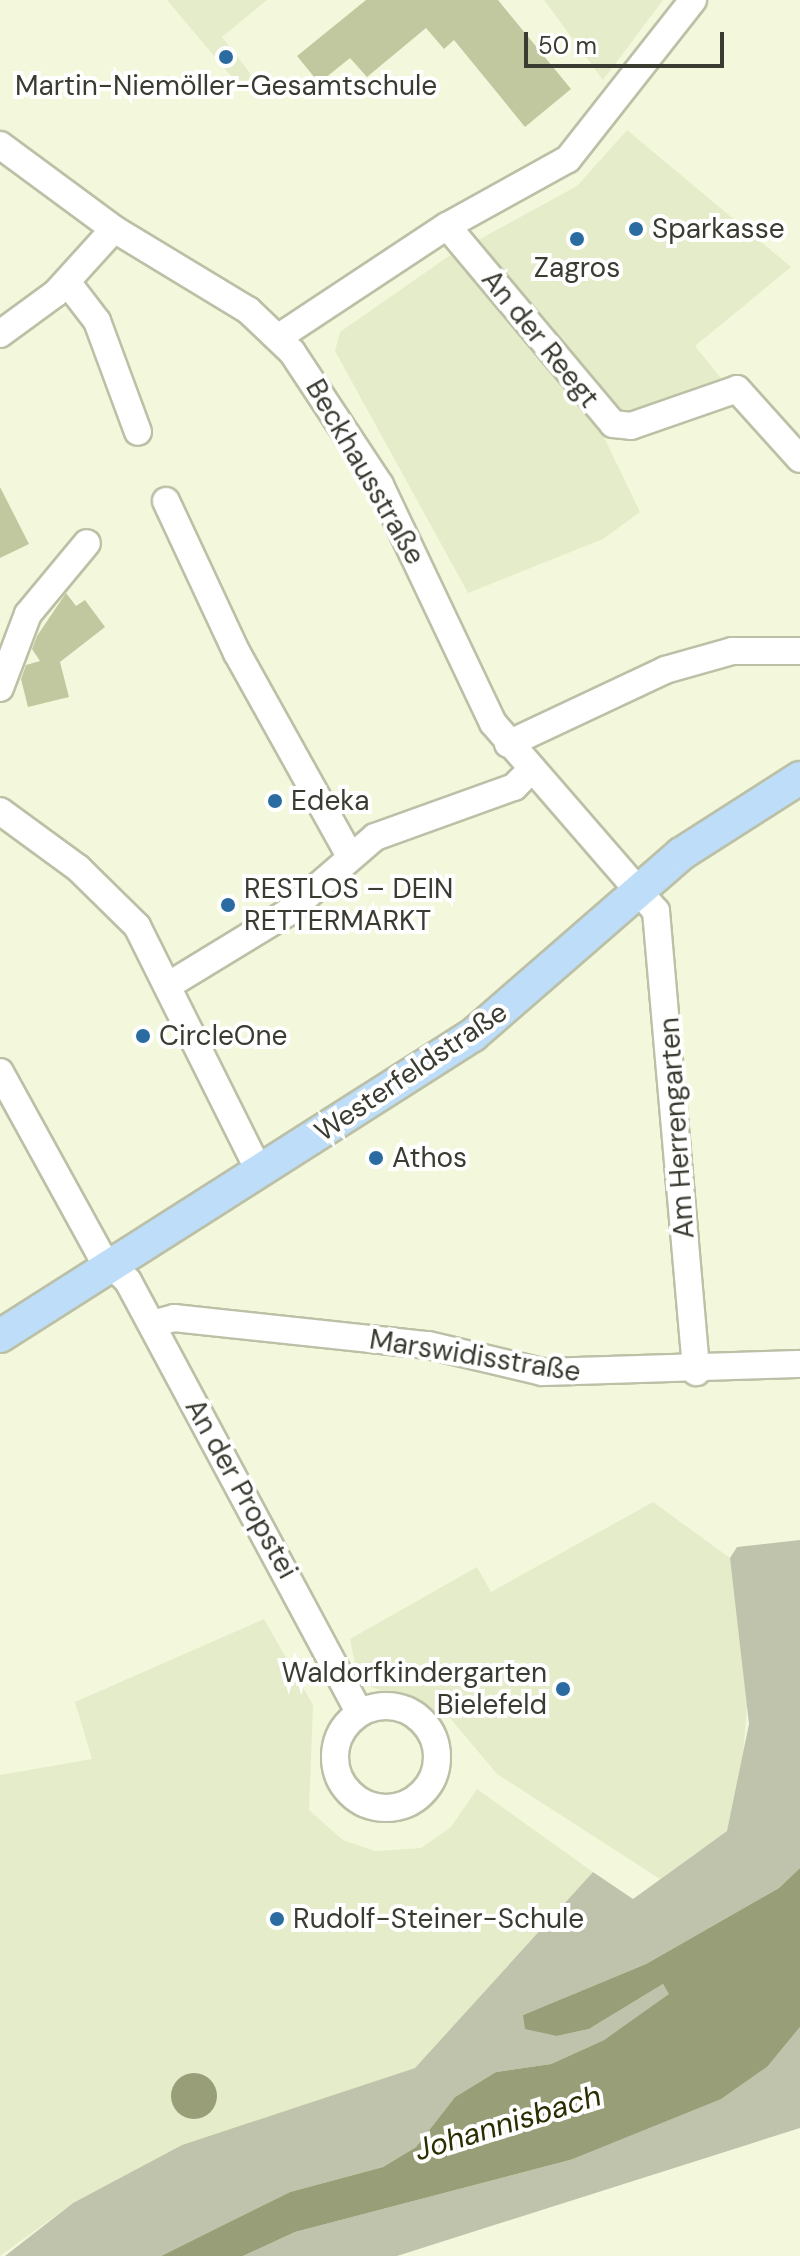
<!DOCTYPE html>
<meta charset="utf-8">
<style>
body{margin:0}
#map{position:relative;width:800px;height:2256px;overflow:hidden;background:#f3f8dc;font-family:"DM Sans",sans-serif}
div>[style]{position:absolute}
.built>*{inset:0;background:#e5ecc9}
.green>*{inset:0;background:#bfc3ab}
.water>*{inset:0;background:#989e77}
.round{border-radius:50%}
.building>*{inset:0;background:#c1c89f}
.roads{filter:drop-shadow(2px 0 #bbc0a6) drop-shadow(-2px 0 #bbc0a6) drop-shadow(0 2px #bbc0a6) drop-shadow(0 -2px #bbc0a6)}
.minor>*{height:26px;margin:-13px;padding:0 13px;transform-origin:13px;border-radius:13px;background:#fff}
.minor>.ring{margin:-13px;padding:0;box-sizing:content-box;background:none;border:26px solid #fff;border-radius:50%}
.major>*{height:32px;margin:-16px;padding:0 16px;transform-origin:16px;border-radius:16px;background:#beddf9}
.dots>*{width:22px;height:22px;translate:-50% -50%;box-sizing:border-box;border:4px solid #fff;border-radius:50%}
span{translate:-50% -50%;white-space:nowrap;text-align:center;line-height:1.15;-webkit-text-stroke:8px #fff;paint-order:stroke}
.poi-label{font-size:28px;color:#3a3c32}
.left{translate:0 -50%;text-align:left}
.right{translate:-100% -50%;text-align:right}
.street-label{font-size:28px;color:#3a3c32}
.water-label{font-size:30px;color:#2a2e00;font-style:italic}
.scale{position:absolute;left:524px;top:32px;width:200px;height:36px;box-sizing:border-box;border:4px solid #3a3c32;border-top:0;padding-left:10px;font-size:24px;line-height:28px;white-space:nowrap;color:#3a3c32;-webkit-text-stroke:6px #fff;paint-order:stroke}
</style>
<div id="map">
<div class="built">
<i style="clip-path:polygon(167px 0,267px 0,222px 37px,253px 77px,241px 88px)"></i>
<i style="clip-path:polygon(544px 0,663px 0,603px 80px)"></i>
<i style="clip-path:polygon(627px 130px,791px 267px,695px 346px,721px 378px,623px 414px,601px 431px,640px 512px,603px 539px,468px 593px,335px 351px,340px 332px,449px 256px,577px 186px)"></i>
<i style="clip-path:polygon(653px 1502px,730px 1558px,748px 1692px,741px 1785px,727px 1831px,660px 1879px,497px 1774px,450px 1718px,372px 1687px,356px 1668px,350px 1639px,477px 1567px,491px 1592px)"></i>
<i style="clip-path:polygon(264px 1619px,313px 1705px,309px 1810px,343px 1840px,375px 1851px,421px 1848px,451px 1827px,477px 1789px,593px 1872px,415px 2068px,182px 2145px,73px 2203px,0 2256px,0 1775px,92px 1759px,75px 1702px)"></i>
</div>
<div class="green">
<i style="clip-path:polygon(800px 1540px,800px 1868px,779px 1888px,646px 1964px,523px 2015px,557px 2036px,589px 2029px,663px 1984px,670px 1994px,604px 2040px,551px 2064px,496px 2072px,455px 2097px,416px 2147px,383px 2167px,290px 2192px,161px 2256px,5px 2256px,73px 2203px,182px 2145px,415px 2068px,593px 1872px,633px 1899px,727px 1831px,749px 1724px,730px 1558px,737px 1547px)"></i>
<i style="clip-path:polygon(800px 2027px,800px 2128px,397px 2256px,243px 2256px,295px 2232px,570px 2160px,768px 2066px)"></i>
</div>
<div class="water">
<i style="clip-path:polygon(800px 1868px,800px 2027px,768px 2066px,721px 2099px,570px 2160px,295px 2232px,243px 2256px,161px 2256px,290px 2192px,383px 2167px,416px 2147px,455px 2097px,496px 2072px,551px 2064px,604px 2040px,669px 1994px,663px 1984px,589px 2029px,557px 2036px,525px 2029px,523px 2015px,646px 1964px,779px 1888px)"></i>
<i class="round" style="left:171px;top:2073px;width:46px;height:46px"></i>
</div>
<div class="building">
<i style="clip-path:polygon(366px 0,498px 0,571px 89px,525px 127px,454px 40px,444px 49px,426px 28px,367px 77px,350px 58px,319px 83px,297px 56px)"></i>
<i style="clip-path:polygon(0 487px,29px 544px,0 558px)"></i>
<i style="clip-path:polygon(66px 593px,76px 606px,85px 600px,105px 627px,60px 662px,69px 697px,28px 707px,21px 679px,26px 665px,40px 661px,32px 649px,37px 636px)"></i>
</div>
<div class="roads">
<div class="minor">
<i style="left:0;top:145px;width:142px;rotate:36.4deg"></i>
<i style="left:114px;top:229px;width:157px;rotate:31.2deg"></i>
<i style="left:248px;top:310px;width:61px;rotate:43.7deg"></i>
<i style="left:292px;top:352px;width:159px;rotate:56.5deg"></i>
<i style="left:380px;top:485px;width:263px;rotate:64.6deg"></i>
<i style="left:493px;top:723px;width:249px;rotate:49.1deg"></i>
<i style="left:656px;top:911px;width:463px;rotate:85deg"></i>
<i style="left:447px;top:226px;width:258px;rotate:50deg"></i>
<i style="left:613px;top:424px;width:18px;rotate:6deg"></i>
<i style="left:631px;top:426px;width:112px;rotate:-19.2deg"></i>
<i style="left:737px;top:389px;width:94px;rotate:48deg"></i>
<i style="left:67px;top:282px;width:49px;rotate:52.4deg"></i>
<i style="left:97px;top:321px;width:118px;rotate:69.7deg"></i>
<i style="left:0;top:334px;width:69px;rotate:-36.2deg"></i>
<i style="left:56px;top:293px;width:86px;rotate:-47.8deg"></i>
<i style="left:279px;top:337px;width:201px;rotate:-33.5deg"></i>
<i style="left:447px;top:226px;width:138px;rotate:-29deg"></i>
<i style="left:568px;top:159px;width:202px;rotate:-51.8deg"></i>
<i style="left:166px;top:501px;width:168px;rotate:65deg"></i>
<i style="left:237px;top:653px;width:230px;rotate:60.9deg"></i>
<i style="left:0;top:688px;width:79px;rotate:-69.3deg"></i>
<i style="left:28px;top:614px;width:92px;rotate:-50.3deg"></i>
<i style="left:508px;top:744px;width:174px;rotate:-25.2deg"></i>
<i style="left:665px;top:670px;width:70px;rotate:-15.8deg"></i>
<i style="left:732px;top:651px;width:68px"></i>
<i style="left:0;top:811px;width:97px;rotate:36.2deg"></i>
<i style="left:78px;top:868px;width:83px;rotate:44.5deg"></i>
<i style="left:137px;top:926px;width:274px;rotate:63.5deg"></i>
<i style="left:169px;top:985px;width:138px;rotate:-31.4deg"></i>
<i style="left:287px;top:913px;width:116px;rotate:-40.8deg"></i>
<i style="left:375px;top:837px;width:148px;rotate:-19.8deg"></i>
<i style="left:514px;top:787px;width:23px;rotate:-45deg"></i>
<i style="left:0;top:1072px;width:208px;rotate:61.2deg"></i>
<i style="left:100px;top:1254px;width:39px;rotate:44deg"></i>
<i style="left:128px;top:1281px;width:490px;rotate:61.8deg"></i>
<i style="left:152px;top:1324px;width:23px;rotate:-15deg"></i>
<i style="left:174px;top:1318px;width:255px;rotate:6.1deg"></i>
<i style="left:428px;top:1345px;width:117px;rotate:13.3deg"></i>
<i style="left:542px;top:1372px;width:258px;rotate:-1.8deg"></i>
<i class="ring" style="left:335px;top:1706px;width:76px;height:76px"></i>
</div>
<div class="major">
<i style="left:0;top:1336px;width:561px;rotate:-32.47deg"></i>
<i style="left:473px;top:1035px;width:276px;rotate:-41deg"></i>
<i style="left:681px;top:854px;width:141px;rotate:-32.6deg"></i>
</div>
</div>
<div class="dots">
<i style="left:226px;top:57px;background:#2a6ba1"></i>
<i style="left:636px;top:229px;background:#2a6ba1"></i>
<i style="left:577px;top:239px;background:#2a6ba1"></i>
<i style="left:275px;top:801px;background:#2a6ba1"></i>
<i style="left:228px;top:905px;background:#2a6ba1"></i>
<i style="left:143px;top:1036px;background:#2a6ba1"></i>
<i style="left:376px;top:1158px;background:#2a6ba1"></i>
<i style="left:563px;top:1689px;background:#2a6ba1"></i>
<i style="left:277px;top:1919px;background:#2a6ba1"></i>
</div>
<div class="poi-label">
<span style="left:226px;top:86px">Martin-Niemöller-Gesamtschule</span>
<span class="left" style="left:652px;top:229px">Sparkasse</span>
<span style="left:577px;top:268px">Zagros</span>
<span class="left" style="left:291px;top:801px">Edeka</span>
<span class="left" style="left:244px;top:905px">RESTLOS – DEIN<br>RETTERMARKT</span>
<span class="left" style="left:159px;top:1036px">CircleOne</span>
<span class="left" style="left:392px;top:1158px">Athos</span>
<span class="right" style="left:547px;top:1689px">Waldorfkindergarten<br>Bielefeld</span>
<span class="left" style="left:293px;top:1919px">Rudolf-Steiner-Schule</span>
</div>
<div class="street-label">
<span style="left:540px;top:339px;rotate:51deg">An der Reegt</span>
<span style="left:365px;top:472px;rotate:60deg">Beckhausstraße</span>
<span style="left:411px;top:1072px;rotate:-34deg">Westerfeldstraße</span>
<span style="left:677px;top:1128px;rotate:-94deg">Am Herrengarten</span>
<span style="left:475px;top:1356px;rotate:9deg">Marswidisstraße</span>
<span style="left:241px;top:1489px;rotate:61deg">An der Propstei</span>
</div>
<div class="water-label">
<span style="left:508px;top:2123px;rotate:-17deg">Johannisbach</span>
</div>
<div class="scale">50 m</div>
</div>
